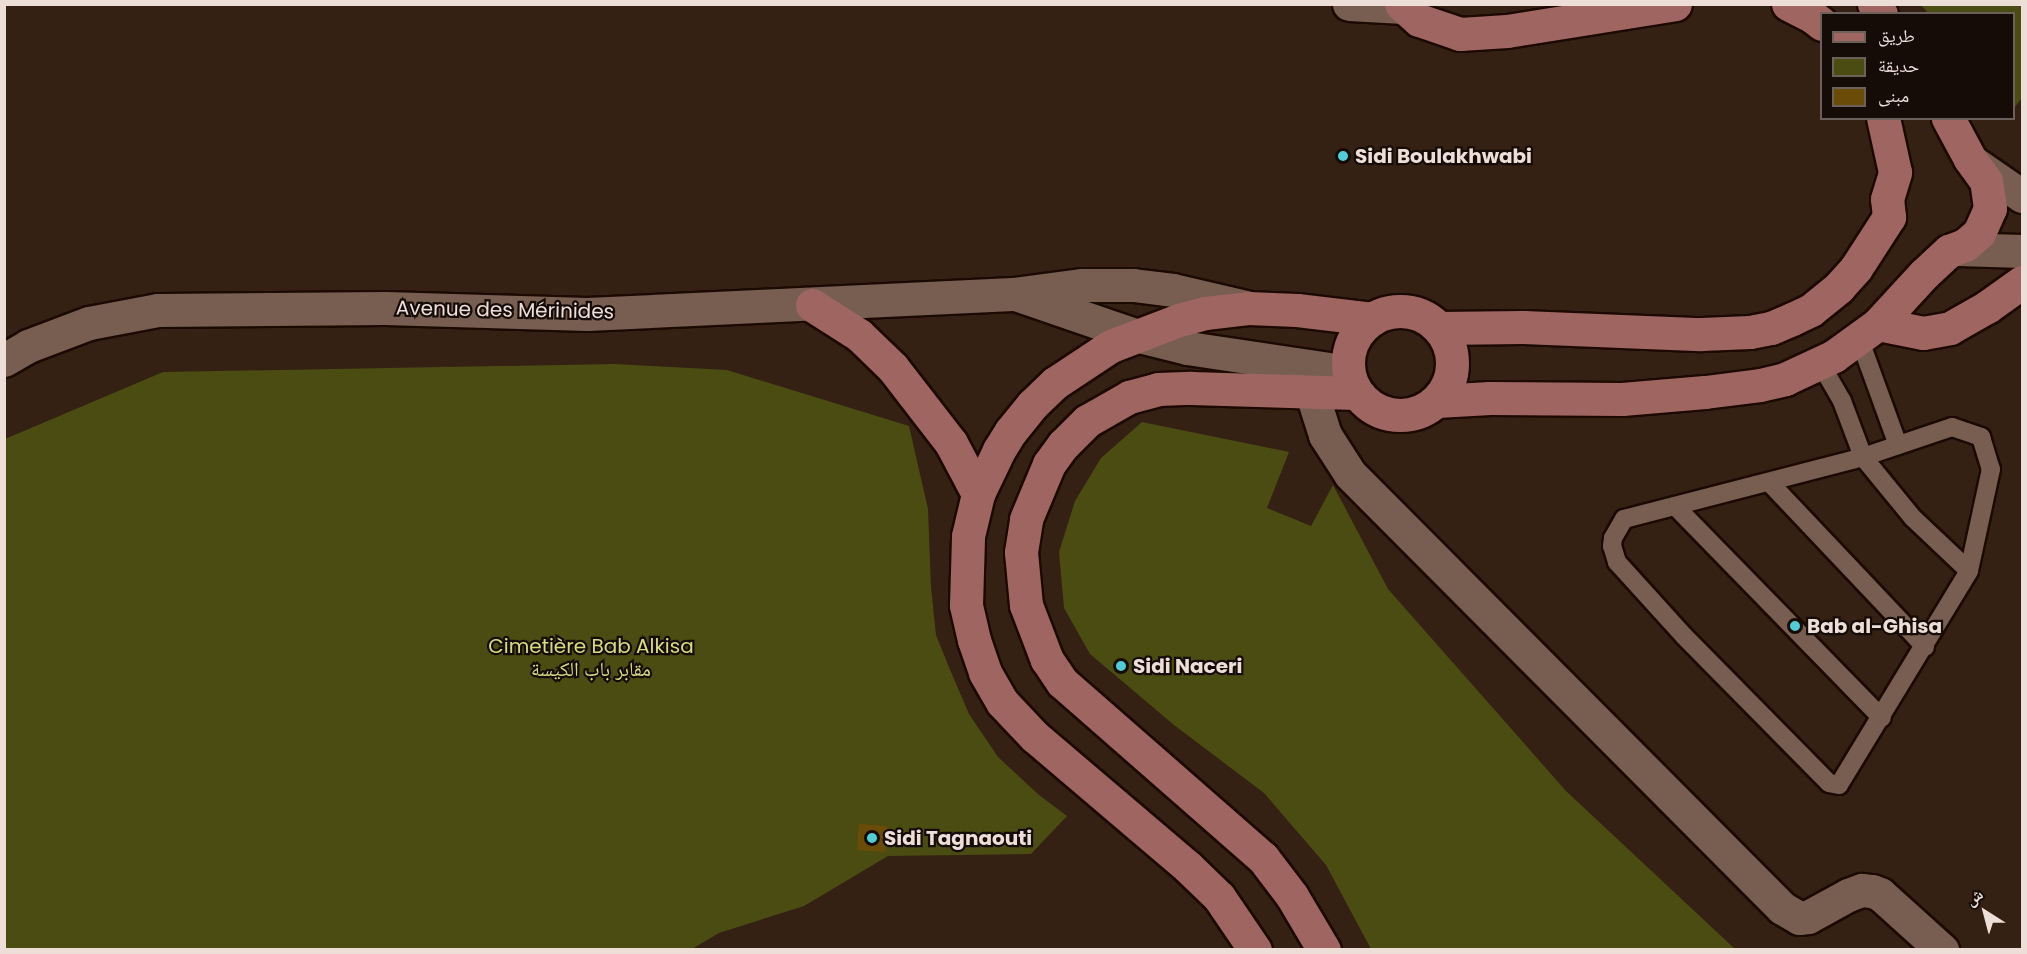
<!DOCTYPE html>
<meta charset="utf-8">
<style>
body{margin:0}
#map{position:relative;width:2027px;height:954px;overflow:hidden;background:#352014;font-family:Poppins,"Noto Naskh Arabic",sans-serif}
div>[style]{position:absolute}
.green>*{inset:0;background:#4a4c11}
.building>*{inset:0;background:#6a4c08;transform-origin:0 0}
.roads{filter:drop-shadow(2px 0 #1c0901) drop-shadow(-2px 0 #1c0901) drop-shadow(0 2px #1c0901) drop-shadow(0 -2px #1c0901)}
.service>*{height:18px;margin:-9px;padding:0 9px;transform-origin:9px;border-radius:9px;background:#775e50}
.minor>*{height:33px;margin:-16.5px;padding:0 16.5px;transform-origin:16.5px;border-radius:16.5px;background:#775e50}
.secondary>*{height:33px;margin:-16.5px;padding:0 16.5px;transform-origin:16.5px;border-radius:16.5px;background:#775e50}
.primary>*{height:33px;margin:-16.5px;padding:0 16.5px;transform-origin:16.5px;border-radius:16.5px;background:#9f6661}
.primary>.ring{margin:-16.5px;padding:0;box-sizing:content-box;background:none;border:33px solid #9f6661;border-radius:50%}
.dots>*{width:16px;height:16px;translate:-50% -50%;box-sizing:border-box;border:3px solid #160c07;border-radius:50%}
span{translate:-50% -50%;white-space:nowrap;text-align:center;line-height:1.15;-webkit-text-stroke:4.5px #160c07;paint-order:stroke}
.poi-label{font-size:20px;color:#eddfd7;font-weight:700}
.left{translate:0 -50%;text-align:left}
.street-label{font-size:20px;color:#eddfd7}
.park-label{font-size:20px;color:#d6dc7f}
.frame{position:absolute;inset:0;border:6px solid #eddfd7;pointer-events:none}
.legend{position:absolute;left:1820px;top:12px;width:195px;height:108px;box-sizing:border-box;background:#160c07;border:2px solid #6c605a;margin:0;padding:8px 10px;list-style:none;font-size:18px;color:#eddfd7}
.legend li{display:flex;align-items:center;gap:12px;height:30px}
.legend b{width:30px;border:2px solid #6c605a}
.north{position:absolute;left:1955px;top:882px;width:60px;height:60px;-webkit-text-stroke:4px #160c07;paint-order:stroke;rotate:324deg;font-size:16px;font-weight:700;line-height:24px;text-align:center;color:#eddfd7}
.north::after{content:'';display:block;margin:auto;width:21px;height:27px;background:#eddfd7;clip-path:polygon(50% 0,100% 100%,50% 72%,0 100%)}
</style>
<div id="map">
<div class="green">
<i style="clip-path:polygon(1921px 5px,2022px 5px,2022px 98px,2014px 108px,2014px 14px,1928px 13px)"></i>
<i style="clip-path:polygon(614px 364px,727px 370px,909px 426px,928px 509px,931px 587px,936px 635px,951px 672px,969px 714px,998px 757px,1039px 795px,1067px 816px,1031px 854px,888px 856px,804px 906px,719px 933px,692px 949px,5px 950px,5px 439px,163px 372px)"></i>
<i style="clip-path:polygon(1142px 422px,1289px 452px,1267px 508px,1311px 526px,1333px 485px,1388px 589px,1566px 791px,1735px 949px,1371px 949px,1326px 865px,1264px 793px,1174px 725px,1090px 654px,1064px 608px,1059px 552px,1075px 501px,1101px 458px)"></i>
</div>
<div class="building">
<i style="left:859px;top:824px;width:28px;height:26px;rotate:4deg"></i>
</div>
<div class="roads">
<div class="service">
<i style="left:1859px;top:338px;width:114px;rotate:70deg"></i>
<i style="left:1820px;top:363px;width:44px;rotate:59.9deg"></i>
<i style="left:1842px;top:401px;width:60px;rotate:69.4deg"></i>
<i style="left:1863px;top:457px;width:79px;rotate:50.7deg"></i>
<i style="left:1913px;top:518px;width:77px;rotate:43.4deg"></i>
<i style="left:1952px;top:427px;width:31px;rotate:19deg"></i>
<i style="left:1981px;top:437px;width:34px;rotate:73deg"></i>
<i style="left:1991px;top:469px;width:104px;rotate:102.2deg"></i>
<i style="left:1969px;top:571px;width:250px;rotate:121.3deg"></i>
<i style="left:1839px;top:785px;width:10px;rotate:-169deg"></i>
<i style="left:1829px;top:783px;width:206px;rotate:-134.6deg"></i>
<i style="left:1684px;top:636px;width:100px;rotate:-132.2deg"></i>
<i style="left:1617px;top:562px;width:17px;rotate:-107deg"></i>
<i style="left:1612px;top:546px;width:8px;rotate:-83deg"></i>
<i style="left:1613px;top:538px;width:22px;rotate:-60deg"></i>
<i style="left:1624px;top:519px;width:247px;rotate:-14.5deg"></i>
<i style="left:1863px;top:457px;width:94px;rotate:-18.6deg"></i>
<i style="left:1769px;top:482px;width:227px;rotate:46.6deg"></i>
<i style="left:1675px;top:506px;width:296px;rotate:45.7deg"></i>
</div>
<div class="minor">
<i style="left:1349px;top:4px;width:54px;rotate:3.2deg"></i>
<i style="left:1977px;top:165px;width:55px;rotate:34.6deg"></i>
<i style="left:1957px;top:249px;width:65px;rotate:1.8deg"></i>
<i style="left:1311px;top:391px;width:46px;rotate:72.3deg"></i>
<i style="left:1325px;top:435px;width:46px;rotate:57.3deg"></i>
<i style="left:1350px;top:474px;width:612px;rotate:45.13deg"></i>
<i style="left:1782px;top:908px;width:20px;rotate:30deg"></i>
<i style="left:1799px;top:918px;width:9px;rotate:-6deg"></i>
<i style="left:1808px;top:917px;width:46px;rotate:-28.8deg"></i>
<i style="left:1848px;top:895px;width:15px;rotate:-20deg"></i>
<i style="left:1862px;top:890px;width:10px;rotate:6deg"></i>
<i style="left:1872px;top:891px;width:9px;rotate:21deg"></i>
<i style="left:1880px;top:894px;width:84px;rotate:42.1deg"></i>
</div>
<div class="secondary">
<i style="left:1021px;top:296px;width:120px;rotate:18.9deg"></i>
<i style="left:1135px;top:335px;width:55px;rotate:13.8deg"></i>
<i style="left:1188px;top:348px;width:162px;rotate:8.5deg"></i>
<i style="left:4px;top:360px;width:28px;rotate:-30deg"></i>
<i style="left:28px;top:346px;width:65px;rotate:-20.7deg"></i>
<i style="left:89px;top:323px;width:70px;rotate:-10.7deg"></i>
<i style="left:158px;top:310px;width:227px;rotate:-0.5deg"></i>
<i style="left:385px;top:308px;width:202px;rotate:1.7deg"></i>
<i style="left:587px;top:314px;width:426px;rotate:-2.7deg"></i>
<i style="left:1013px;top:294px;width:70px;rotate:-7.4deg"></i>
<i style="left:1082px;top:285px;width:51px"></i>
<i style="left:1133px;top:285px;width:40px;rotate:7.1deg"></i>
<i style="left:1173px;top:290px;width:75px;rotate:13.1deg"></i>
</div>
<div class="primary">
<i style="left:1401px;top:4px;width:24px;rotate:42deg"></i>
<i style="left:1419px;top:20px;width:43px;rotate:18.9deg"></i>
<i style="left:1460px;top:34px;width:47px;rotate:-3.7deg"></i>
<i style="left:1507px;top:31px;width:170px;rotate:-9.1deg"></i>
<i style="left:1788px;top:4px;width:28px;rotate:27deg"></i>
<i style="left:1813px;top:17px;width:11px;rotate:38deg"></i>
<i style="left:1874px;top:4px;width:12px;rotate:55deg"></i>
<i style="left:812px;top:305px;width:56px;rotate:32.6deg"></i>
<i style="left:859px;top:335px;width:47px;rotate:44.1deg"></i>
<i style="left:893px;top:368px;width:95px;rotate:52.3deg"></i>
<i style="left:951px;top:443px;width:58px;rotate:62.1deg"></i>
<i class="ring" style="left:1348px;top:311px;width:71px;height:71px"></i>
<i style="left:1878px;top:324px;width:46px;rotate:11.3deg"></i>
<i style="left:1923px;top:333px;width:27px;rotate:-10deg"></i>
<i style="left:1950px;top:328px;width:43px;rotate:-29.6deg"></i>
<i style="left:1987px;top:307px;width:43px;rotate:-35.5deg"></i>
<i style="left:1439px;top:328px;width:84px;rotate:-0.7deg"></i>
<i style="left:1523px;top:327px;width:178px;rotate:2.3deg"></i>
<i style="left:1701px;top:334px;width:49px;rotate:-2.3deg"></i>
<i style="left:1750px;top:332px;width:21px;rotate:-11deg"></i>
<i style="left:1771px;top:328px;width:23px;rotate:-23deg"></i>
<i style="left:1792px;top:319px;width:21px;rotate:-25deg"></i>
<i style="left:1811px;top:310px;width:36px;rotate:-39deg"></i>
<i style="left:1839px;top:287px;width:25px;rotate:-48deg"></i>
<i style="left:1856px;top:268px;width:61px;rotate:-57.1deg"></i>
<i style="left:1889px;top:217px;width:18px;rotate:-96deg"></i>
<i style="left:1887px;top:199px;width:28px;rotate:-73deg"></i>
<i style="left:1895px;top:172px;width:55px;rotate:-102.5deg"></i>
<i style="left:1436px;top:401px;width:54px;rotate:-3.2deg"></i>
<i style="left:1490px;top:398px;width:132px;rotate:0.4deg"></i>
<i style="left:1622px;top:399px;width:83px;rotate:-4.8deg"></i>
<i style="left:1705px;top:392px;width:55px;rotate:-7.3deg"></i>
<i style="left:1760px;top:385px;width:26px;rotate:-13deg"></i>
<i style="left:1785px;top:379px;width:54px;rotate:-25.1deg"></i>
<i style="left:1834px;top:356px;width:54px;rotate:-36deg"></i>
<i style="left:1878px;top:324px;width:68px;rotate:-47.4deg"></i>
<i style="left:1924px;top:274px;width:34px;rotate:-43deg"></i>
<i style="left:1949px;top:251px;width:17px;rotate:-21deg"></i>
<i style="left:1965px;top:245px;width:18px;rotate:-41deg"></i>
<i style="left:1979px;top:233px;width:27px;rotate:-66deg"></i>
<i style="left:1990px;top:208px;width:27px;rotate:-98deg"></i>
<i style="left:1986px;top:181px;width:27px;rotate:-126deg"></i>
<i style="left:1970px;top:159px;width:47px;rotate:-118.2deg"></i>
<i style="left:1255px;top:950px;width:64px;rotate:-124.2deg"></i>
<i style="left:1219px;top:897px;width:43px;rotate:-135.9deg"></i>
<i style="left:1188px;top:867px;width:201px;rotate:-139.6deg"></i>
<i style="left:1035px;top:737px;width:48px;rotate:-133.3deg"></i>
<i style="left:1002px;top:702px;width:34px;rotate:-120deg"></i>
<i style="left:985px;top:672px;width:34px;rotate:-109deg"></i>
<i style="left:974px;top:640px;width:36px;rotate:-103deg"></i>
<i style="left:966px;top:605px;width:69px;rotate:-88.3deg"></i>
<i style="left:968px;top:536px;width:43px;rotate:-76.6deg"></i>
<i style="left:978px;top:494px;width:49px;rotate:-64.5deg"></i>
<i style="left:999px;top:450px;width:22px;rotate:-58deg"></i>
<i style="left:1011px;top:431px;width:33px;rotate:-51deg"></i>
<i style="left:1032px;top:405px;width:32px;rotate:-44deg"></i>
<i style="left:1055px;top:383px;width:67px;rotate:-33.5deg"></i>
<i style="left:1111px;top:346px;width:73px;rotate:-20.9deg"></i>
<i style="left:1179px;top:320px;width:27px;rotate:-15deg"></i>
<i style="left:1205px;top:313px;width:43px;rotate:-6.6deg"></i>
<i style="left:1248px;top:308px;width:49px;rotate:2.3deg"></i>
<i style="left:1297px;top:310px;width:76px;rotate:6.8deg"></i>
<i style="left:1324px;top:950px;width:63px;rotate:-120.7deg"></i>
<i style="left:1292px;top:896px;width:48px;rotate:-127.3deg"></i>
<i style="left:1263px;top:858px;width:267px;rotate:-138.8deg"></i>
<i style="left:1062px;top:682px;width:27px;rotate:-124deg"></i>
<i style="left:1047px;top:660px;width:59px;rotate:-110.9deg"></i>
<i style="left:1026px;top:605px;width:53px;rotate:-95.4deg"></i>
<i style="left:1021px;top:552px;width:33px;rotate:-81deg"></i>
<i style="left:1026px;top:519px;width:60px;rotate:-67.3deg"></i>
<i style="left:1049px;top:464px;width:24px;rotate:-54deg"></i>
<i style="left:1063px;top:445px;width:34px;rotate:-45deg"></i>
<i style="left:1087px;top:421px;width:48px;rotate:-29.7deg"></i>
<i style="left:1129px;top:397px;width:30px;rotate:-15deg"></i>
<i style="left:1158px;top:389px;width:33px;rotate:-2deg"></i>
<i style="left:1191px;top:388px;width:165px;rotate:1.7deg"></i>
</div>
</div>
<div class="dots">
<i style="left:1343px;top:156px;background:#52ccd6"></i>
<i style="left:1795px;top:626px;background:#52ccd6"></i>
<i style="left:1121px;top:666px;background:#52ccd6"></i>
<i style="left:872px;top:838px;background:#52ccd6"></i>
</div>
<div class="poi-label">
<span class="left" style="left:1355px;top:156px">Sidi Boulakhwabi</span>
<span class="left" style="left:1807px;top:626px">Bab al-Ghisa</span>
<span class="left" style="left:1133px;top:666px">Sidi Naceri</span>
<span class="left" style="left:884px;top:838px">Sidi Tagnaouti</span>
</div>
<div class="street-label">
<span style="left:505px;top:310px;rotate:1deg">Avenue des Mérinides</span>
</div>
<div class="park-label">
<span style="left:591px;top:658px">Cimetière Bab Alkisa<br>مقابر باب الكيسة</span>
</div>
<div class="frame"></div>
<ul class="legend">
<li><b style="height:8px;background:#9f6661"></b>طريق</li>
<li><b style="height:16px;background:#4a4c11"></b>حديقة</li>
<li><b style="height:16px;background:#6a4c08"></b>مبنى</li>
</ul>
<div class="north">ش</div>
</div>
